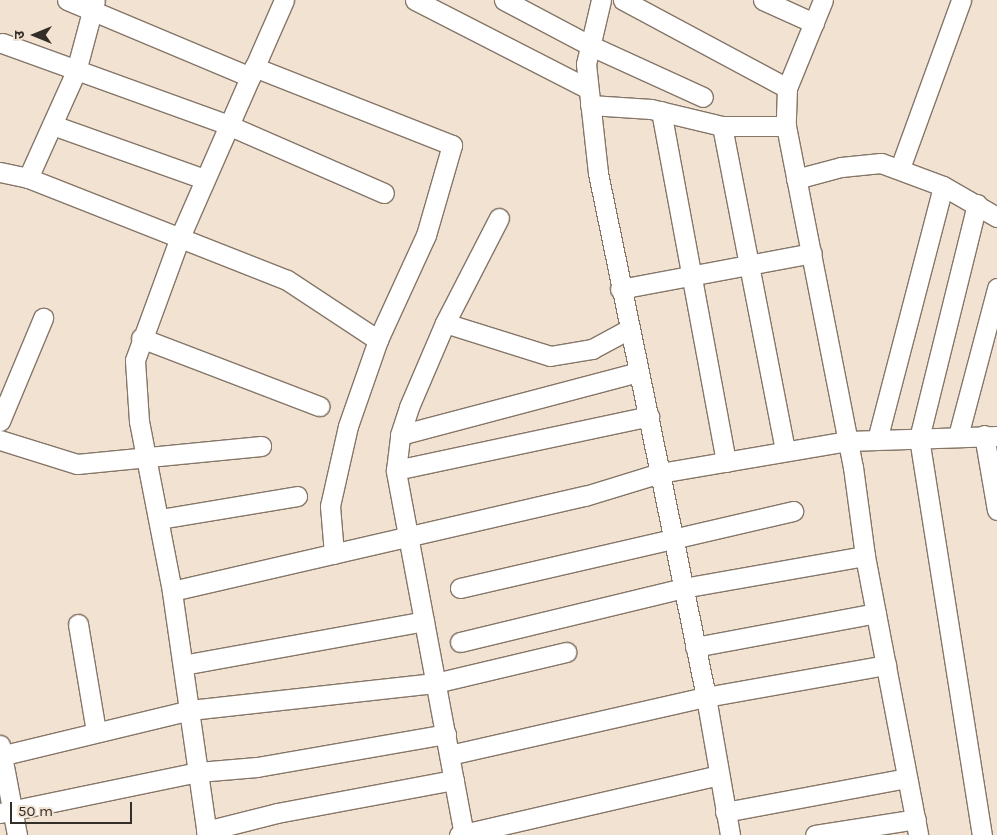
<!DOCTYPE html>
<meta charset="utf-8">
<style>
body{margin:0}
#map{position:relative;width:997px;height:835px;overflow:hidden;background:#f2e2d2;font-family:Karla,"Noto Sans Devanagari",sans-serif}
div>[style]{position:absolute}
.roads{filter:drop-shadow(1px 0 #857668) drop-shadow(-1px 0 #857668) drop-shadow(0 1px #857668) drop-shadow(0 -1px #857668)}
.street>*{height:19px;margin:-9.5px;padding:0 9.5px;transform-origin:9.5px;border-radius:9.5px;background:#fff}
span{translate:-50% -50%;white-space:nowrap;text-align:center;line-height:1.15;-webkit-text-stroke:4px #f2e2d2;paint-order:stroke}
.north{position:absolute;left:10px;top:10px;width:50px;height:50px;-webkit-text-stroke:4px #f2e2d2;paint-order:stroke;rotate:270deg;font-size:14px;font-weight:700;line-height:20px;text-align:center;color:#342e28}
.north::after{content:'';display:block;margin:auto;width:18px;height:22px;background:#342e28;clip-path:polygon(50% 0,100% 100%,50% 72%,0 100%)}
.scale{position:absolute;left:10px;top:802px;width:122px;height:22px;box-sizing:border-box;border:2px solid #342e28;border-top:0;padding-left:6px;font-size:15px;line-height:18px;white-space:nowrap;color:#342e28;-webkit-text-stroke:4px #f2e2d2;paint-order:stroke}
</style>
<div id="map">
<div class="roads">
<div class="street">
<i style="left:67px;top:0;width:199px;rotate:22.8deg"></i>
<i style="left:415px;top:0;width:193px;rotate:27.1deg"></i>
<i style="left:504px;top:0;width:96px;rotate:27.9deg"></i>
<i style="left:589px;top:45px;width:125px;rotate:24.5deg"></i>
<i style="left:601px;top:0;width:66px;rotate:103.2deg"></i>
<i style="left:586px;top:64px;width:110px;rotate:83.7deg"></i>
<i style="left:598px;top:173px;width:535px;rotate:78.35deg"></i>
<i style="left:706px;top:697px;width:140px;rotate:80.1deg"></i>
<i style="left:623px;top:0;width:186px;rotate:28.2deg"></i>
<i style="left:763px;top:0;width:56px;rotate:24.3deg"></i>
<i style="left:823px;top:0;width:95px;rotate:112.2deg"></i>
<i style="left:787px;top:88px;width:38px;rotate:92deg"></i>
<i style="left:786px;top:126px;width:348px;rotate:78.9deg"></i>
<i style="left:853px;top:467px;width:90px;rotate:82.3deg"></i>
<i style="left:865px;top:556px;width:284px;rotate:79.2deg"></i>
<i style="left:2px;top:43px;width:240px;rotate:19.9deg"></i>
<i style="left:228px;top:125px;width:170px;rotate:23.6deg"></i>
<i style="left:254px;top:67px;width:213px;rotate:21.5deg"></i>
<i style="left:452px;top:145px;width:94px;rotate:106.1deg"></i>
<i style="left:426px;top:235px;width:115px;rotate:114.6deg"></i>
<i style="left:378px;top:340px;width:91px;rotate:109.2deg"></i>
<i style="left:348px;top:426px;width:82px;rotate:102.7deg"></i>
<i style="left:330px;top:506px;width:48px;rotate:85.2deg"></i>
<i style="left:590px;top:105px;width:61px;rotate:3.8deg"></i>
<i style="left:651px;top:109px;width:73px;rotate:13.5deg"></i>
<i style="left:722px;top:126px;width:64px"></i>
<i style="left:661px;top:111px;width:357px;rotate:79.5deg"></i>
<i style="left:722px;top:126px;width:330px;rotate:79deg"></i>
<i style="left:61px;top:128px;width:152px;rotate:19.6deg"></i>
<i style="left:900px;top:168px;width:179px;rotate:-70deg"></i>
<i style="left:0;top:172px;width:29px;rotate:12deg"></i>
<i style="left:28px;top:178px;width:278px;rotate:21.5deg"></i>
<i style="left:287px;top:280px;width:109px;rotate:33.4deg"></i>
<i style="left:28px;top:178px;width:117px;rotate:-65.8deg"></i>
<i style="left:76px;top:71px;width:73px;rotate:-75deg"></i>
<i style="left:796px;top:179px;width:47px;rotate:-14.9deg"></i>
<i style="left:841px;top:167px;width:40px;rotate:-5.7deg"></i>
<i style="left:881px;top:163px;width:66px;rotate:20.4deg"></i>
<i style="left:943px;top:186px;width:62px;rotate:29.9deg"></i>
<i style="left:977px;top:204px;width:241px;rotate:103.9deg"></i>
<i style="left:919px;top:438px;width:402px;rotate:81deg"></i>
<i style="left:620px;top:289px;width:195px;rotate:-10.6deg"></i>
<i style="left:445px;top:323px;width:110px;rotate:17.4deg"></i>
<i style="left:550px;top:356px;width:43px;rotate:-9.5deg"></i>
<i style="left:592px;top:349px;width:42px;rotate:-28.4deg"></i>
<i style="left:141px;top:338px;width:191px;rotate:20.9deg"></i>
<i style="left:0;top:421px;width:112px;rotate:-67.3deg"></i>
<i style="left:400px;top:435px;width:247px;rotate:-14.8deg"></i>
<i style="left:984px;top:435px;width:76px;rotate:80.2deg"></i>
<i style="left:958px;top:436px;width:153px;rotate:-75.2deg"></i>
<i style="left:0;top:440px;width:81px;rotate:17.3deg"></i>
<i style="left:77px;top:464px;width:185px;rotate:-5.6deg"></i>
<i style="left:877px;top:440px;width:262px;rotate:-75.4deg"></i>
<i style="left:396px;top:470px;width:259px;rotate:-12deg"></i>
<i style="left:160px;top:519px;width:139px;rotate:-9.5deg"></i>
<i style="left:460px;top:588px;width:342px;rotate:-13deg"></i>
<i style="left:172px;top:591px;width:424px;rotate:-13deg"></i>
<i style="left:585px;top:496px;width:78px;rotate:-17deg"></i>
<i style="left:660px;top:473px;width:191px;rotate:-9.7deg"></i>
<i style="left:848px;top:441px;width:149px;rotate:-1.9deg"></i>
<i style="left:78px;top:624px;width:109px;rotate:80.5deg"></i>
<i style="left:460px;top:642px;width:229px;rotate:-13.6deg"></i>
<i style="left:683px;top:588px;width:185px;rotate:-10deg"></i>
<i style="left:695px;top:647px;width:184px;rotate:-10.6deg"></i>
<i style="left:183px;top:665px;width:245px;rotate:-10.3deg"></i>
<i style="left:0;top:745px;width:92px;rotate:79.3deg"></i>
<i style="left:450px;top:755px;width:262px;rotate:-12.8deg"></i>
<i style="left:706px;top:697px;width:183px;rotate:-10.1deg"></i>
<i style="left:0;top:756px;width:195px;rotate:-13.6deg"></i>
<i style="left:190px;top:710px;width:246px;rotate:-6.3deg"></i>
<i style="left:435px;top:683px;width:135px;rotate:-13.3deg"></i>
<i style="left:725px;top:812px;width:185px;rotate:-10.6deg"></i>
<i style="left:0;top:813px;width:202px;rotate:-11.7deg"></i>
<i style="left:198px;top:772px;width:59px;rotate:-4.8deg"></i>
<i style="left:257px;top:767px;width:192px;rotate:-9.9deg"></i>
<i style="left:206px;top:831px;width:73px;rotate:-14.2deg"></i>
<i style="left:277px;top:813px;width:180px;rotate:-10.6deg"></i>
<i style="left:207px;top:835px;width:246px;rotate:-98.2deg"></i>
<i style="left:172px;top:591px;width:173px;rotate:-101deg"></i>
<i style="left:139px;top:421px;width:61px;rotate:-93.8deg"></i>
<i style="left:135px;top:360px;width:131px;rotate:-69.9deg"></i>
<i style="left:180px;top:237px;width:259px;rotate:-66.3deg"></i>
<i style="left:459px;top:835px;width:267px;rotate:-13deg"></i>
<i style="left:464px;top:835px;width:371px;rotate:-100.6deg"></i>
<i style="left:396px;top:470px;width:35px;rotate:-83deg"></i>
<i style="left:400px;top:435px;width:29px;rotate:-72deg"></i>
<i style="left:409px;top:407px;width:91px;rotate:-66.8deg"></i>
<i style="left:445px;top:323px;width:118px;rotate:-62.8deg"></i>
<i style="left:815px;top:835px;width:102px;rotate:-9deg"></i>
</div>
</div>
<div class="north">उ</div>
<div class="scale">50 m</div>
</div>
